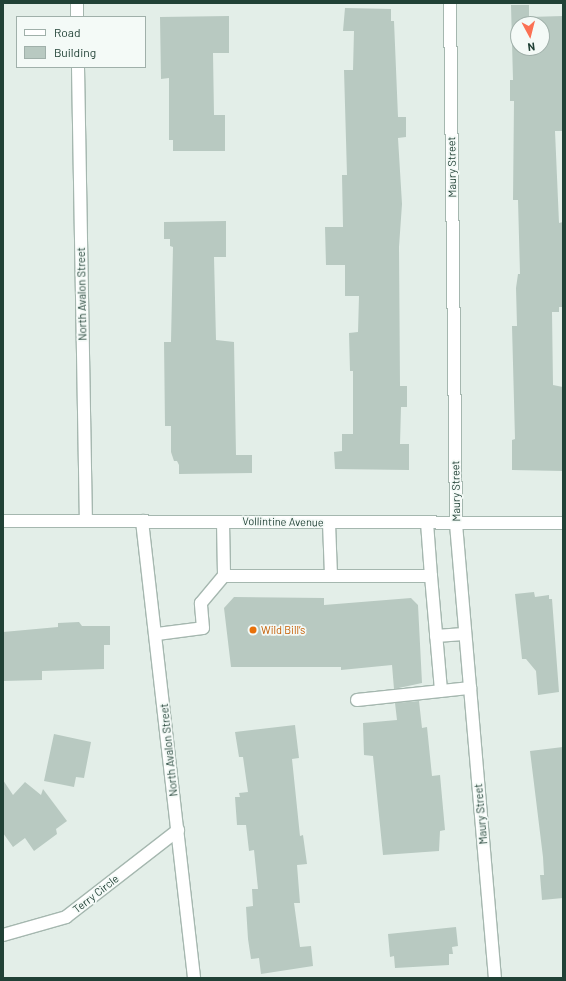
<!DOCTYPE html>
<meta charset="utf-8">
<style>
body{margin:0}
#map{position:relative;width:566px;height:981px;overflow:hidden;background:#e3eee8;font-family:Barlow,sans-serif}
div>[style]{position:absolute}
.building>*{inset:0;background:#b8c9c1}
.roads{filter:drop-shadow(1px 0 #a5b7af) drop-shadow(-1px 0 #a5b7af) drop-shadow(0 1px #a5b7af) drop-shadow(0 -1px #a5b7af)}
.minor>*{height:12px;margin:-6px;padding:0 6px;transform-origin:6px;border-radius:6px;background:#fff}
.dots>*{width:11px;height:11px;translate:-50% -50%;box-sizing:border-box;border:2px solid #f4faf7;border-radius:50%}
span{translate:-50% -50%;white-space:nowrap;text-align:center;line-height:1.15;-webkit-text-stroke:3.5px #f4faf7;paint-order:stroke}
.street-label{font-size:11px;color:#214136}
.food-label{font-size:11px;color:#c56008}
.left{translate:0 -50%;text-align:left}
.frame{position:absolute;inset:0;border:4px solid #214136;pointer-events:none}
.legend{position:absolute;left:16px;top:16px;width:130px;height:52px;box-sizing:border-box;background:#f4faf7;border:1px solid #a0b0aa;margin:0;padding:5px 7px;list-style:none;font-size:12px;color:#214136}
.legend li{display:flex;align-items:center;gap:8px;height:20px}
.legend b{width:20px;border:1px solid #a0b0aa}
.north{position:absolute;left:510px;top:16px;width:40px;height:40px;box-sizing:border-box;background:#f4faf7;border:1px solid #a0b0aa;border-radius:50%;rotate:173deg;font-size:11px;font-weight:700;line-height:16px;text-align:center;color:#214136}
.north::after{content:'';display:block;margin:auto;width:14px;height:18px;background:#fb7154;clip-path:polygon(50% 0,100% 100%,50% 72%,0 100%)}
</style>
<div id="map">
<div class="building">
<i style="clip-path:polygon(evenodd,511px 5px,529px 5px,529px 17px,563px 16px,563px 131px,555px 131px,559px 223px,563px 222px,563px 307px,559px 307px,559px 312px,552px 312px,553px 385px,563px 387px,563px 471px,512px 470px,512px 440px,515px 439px,512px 326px,517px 326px,516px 288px,518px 274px,520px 274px,518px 200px,513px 200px,514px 101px,510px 101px,510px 80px,513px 80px,511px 5px,518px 24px,542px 24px,542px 48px,518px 48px,518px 24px)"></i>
<i style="clip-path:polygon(345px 8px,391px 9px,391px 21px,394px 21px,398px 117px,406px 117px,406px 137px,398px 138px,402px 204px,399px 247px,400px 386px,407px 386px,407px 407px,401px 407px,400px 444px,409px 444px,409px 470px,335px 469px,334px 452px,342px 451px,342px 434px,353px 434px,353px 371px,350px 371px,349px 333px,358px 332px,359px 296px,345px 296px,345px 265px,326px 265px,325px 227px,343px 227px,342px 175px,347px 175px,344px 70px,353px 70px,354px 31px,343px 31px)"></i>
<i style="clip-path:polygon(229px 16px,229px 53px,213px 53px,214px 115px,225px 115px,225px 151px,173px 151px,173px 140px,169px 140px,169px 78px,161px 79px,160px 17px)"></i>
<i style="clip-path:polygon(226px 221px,226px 257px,214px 257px,216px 340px,234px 342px,236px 455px,252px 455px,252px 473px,179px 474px,179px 465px,177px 461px,174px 461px,171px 452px,171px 426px,165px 426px,164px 342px,171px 342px,173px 247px,170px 246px,170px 239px,164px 239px,164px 222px)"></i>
<i style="clip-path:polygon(534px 592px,535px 597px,549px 595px,549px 599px,552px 599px,559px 692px,538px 695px,536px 671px,526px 659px,522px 659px,515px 594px)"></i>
<i style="clip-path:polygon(234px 597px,324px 598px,324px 605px,411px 598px,418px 605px,422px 683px,394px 689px,392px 665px,341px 670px,341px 667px,231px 667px,224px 608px)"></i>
<i style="clip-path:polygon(79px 622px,82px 626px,110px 626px,110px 645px,104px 645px,104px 669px,42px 671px,42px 680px,3px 681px,3px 632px,58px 627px,58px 623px)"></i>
<i style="clip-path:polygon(419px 701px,422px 728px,427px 727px,432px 776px,440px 775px,445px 830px,440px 831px,439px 851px,383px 855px,373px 756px,364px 755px,363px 723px,397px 720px,395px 703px)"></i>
<i style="clip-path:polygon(295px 725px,299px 758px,292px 759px,300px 836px,303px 835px,307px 864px,297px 865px,300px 903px,294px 903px,300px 947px,311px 946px,313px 966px,261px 974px,259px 958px,251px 959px,248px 939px,246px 907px,253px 906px,252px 889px,258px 889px,254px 850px,249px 851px,246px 825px,237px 825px,235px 797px,240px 797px,239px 793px,248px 792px,243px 757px,239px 757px,235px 732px)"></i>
<i style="clip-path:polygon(54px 734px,91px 742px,84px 778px,76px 777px,74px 787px,44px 781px)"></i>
<i style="clip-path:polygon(563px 747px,563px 898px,542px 900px,540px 875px,544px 875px,543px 857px,530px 751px)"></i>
<i style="clip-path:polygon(3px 780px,13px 795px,25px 782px,41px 795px,43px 789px,67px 821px,56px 829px,57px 834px,34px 851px,25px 838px,13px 847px,3px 833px)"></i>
<i style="clip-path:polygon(456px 927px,458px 946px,452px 947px,453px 954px,449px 954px,449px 965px,395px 968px,394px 956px,390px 957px,388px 934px)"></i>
</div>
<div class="roads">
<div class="minor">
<i style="left:77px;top:3px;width:14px;rotate:90deg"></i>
<i style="left:450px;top:3px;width:521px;rotate:89.34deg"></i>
<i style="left:456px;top:524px;width:456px;rotate:85.1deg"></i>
<i style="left:78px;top:67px;width:454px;rotate:89deg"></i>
<i style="left:3px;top:521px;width:560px;rotate:0.2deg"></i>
<i style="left:142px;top:521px;width:460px;rotate:83.5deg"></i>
<i style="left:223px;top:522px;width:54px;rotate:88.9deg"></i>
<i style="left:224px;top:576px;width:207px"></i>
<i style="left:431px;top:576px;width:53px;rotate:-94.3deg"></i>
<i style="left:329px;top:523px;width:53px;rotate:87.8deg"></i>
<i style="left:431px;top:576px;width:115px;rotate:85deg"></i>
<i style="left:157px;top:634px;width:46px;rotate:-7.4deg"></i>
<i style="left:203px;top:628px;width:25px;rotate:-95deg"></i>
<i style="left:201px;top:603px;width:35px;rotate:-50deg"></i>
<i style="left:436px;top:636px;width:28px;rotate:-4deg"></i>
<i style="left:357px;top:700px;width:114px;rotate:-6.1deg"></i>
<i style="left:3px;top:935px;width:66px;rotate:-15.9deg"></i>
<i style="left:66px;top:917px;width:142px;rotate:-37.8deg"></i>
</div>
</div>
<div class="dots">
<i style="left:253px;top:630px;background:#e8710a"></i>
</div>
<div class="street-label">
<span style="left:452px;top:167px;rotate:-91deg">Maury Street</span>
<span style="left:82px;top:294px;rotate:-91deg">North Avalon Street</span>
<span style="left:456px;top:491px;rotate:-91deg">Maury Street</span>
<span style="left:283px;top:522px;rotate:1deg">Vollintine Avenue</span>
<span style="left:169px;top:750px;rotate:-96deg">North Avalon Street</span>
<span style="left:481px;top:814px;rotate:-95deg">Maury Street</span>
<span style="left:96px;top:894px;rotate:-38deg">Terry Circle</span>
</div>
<div class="food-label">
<span class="left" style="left:261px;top:630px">Wild Bill’s</span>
</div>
<div class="frame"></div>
<ul class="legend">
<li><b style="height:5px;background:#fff"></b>Road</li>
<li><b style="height:11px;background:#b8c9c1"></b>Building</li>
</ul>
<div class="north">N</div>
</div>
